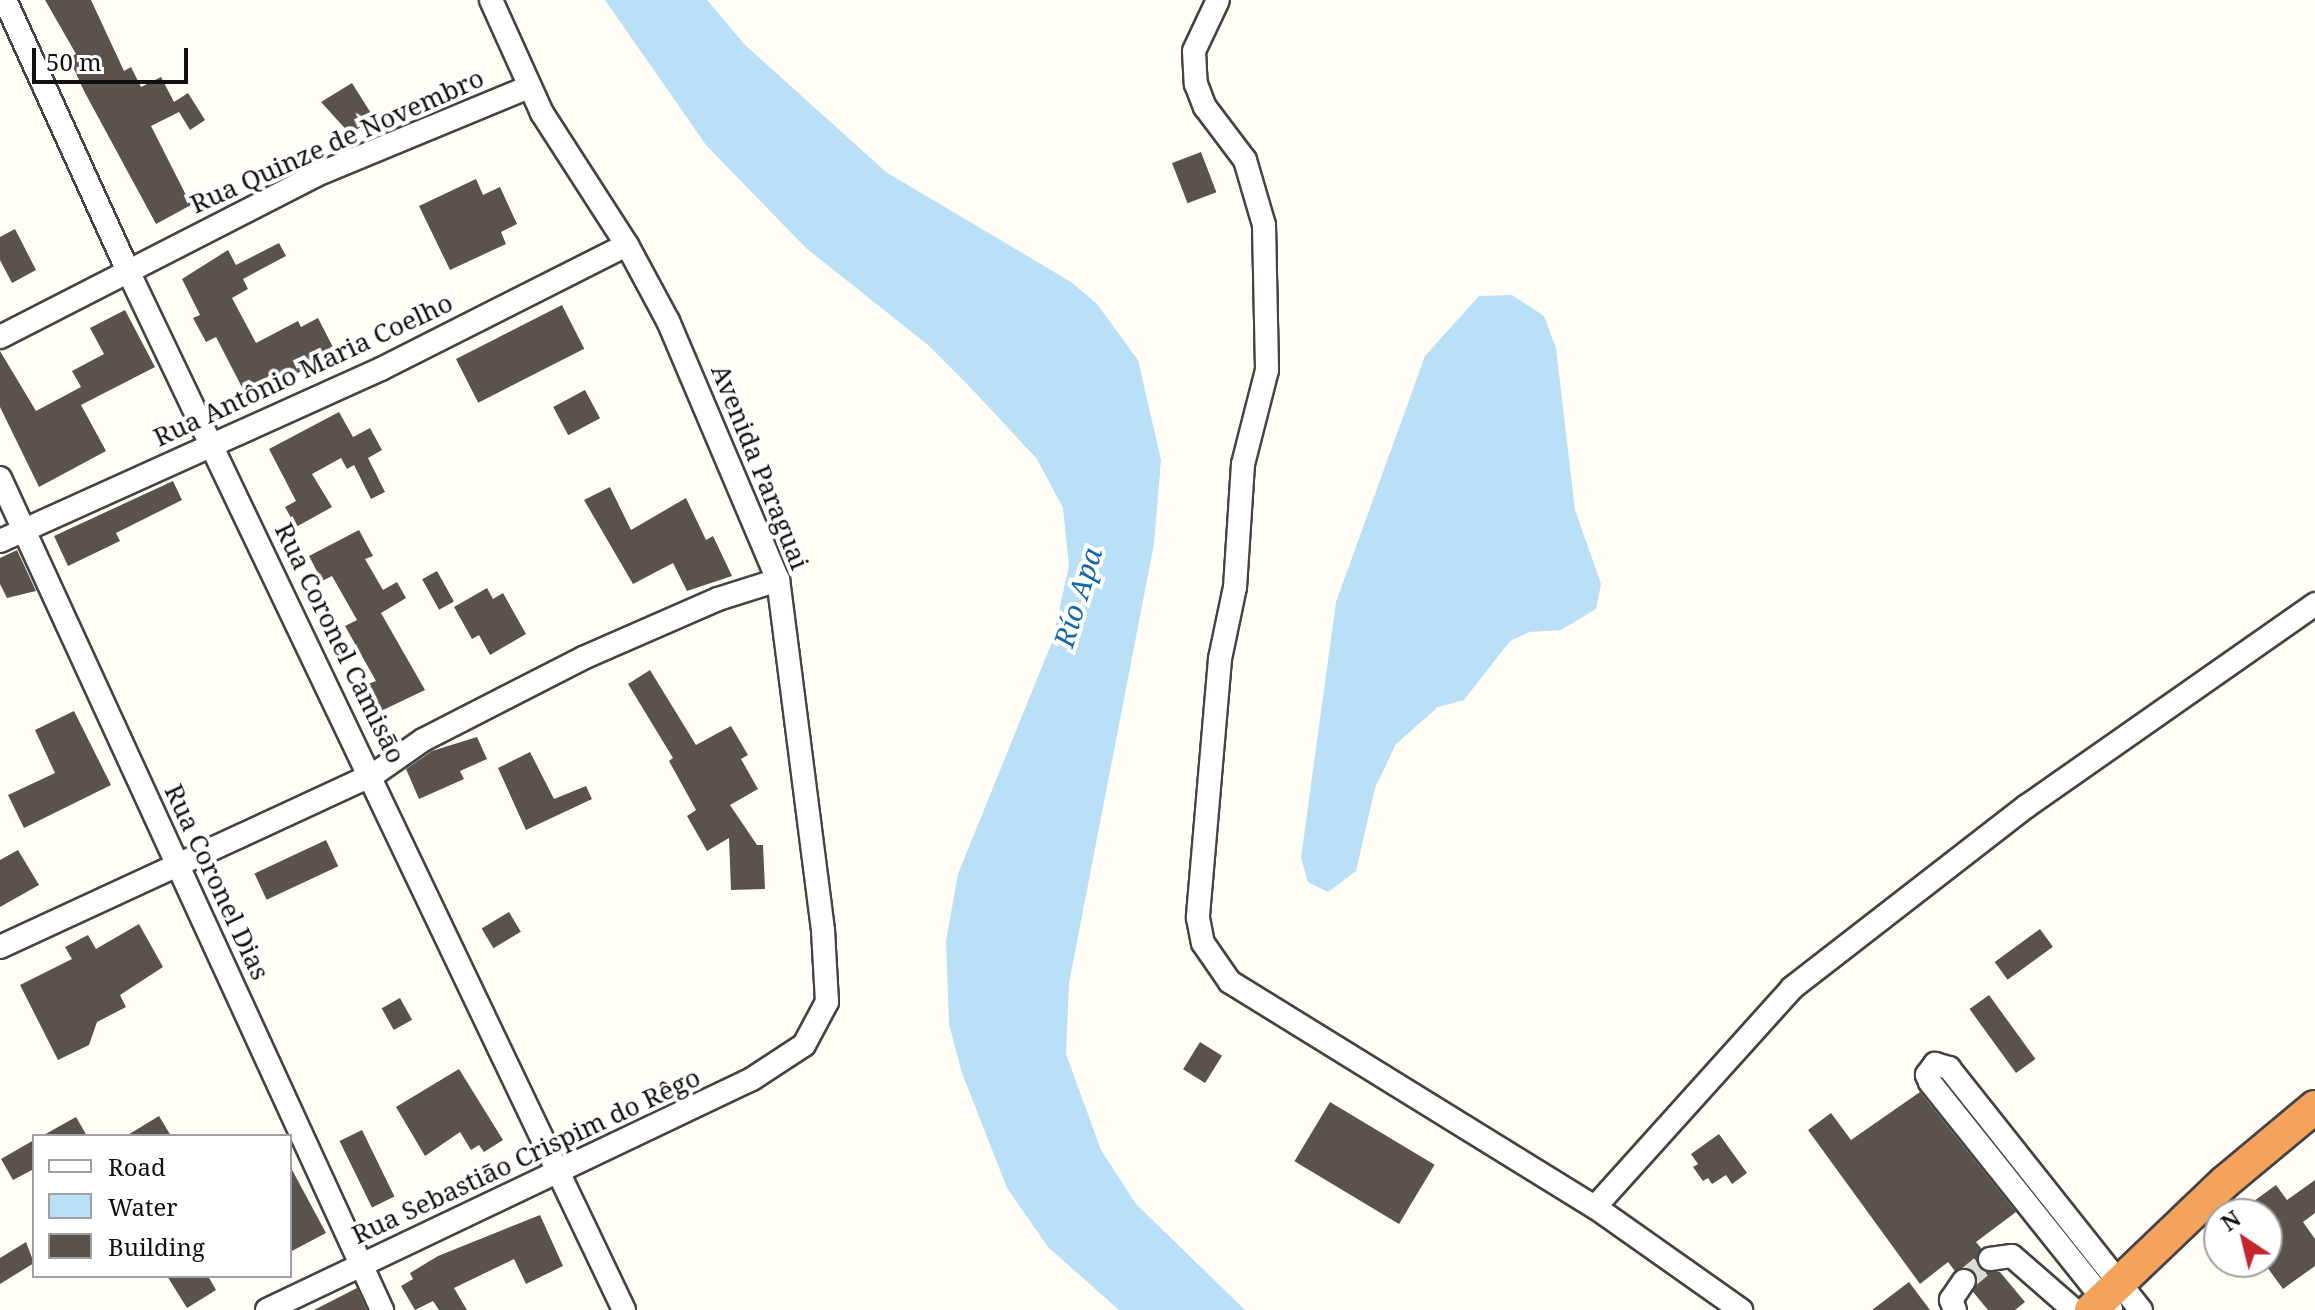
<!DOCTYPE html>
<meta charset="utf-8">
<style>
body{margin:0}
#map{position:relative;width:2315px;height:1310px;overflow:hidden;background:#fffdf5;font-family:"Noto Serif",serif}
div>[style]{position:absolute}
.water>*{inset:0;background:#b9e0f7}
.building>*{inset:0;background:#5a524d;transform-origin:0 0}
.minor-tunnel>*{height:22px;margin-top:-11px;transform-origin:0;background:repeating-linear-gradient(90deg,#dbdad3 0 22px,transparent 0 33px)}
.roads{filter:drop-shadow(2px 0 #444) drop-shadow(-2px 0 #444) drop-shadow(0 2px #444) drop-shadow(0 -2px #444)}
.minor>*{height:22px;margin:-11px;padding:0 11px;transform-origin:11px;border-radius:11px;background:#fff}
.highway>*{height:32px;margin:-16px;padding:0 16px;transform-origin:16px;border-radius:16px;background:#f5a25d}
span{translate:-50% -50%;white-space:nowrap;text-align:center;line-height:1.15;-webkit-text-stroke:8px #fff;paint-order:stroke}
.street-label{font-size:26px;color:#111}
.water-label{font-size:28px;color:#1768a6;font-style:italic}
.legend{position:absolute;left:32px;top:1134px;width:260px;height:144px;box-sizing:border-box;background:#fff;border:2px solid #a0a0a0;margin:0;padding:10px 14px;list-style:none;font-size:24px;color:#111}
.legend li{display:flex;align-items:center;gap:16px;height:40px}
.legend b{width:40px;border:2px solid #a0a0a0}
.north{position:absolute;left:2203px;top:1198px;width:80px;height:80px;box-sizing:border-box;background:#fff;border:2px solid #a0a0a0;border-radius:50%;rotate:325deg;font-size:22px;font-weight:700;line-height:32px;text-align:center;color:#111}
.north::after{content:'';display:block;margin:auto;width:28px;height:36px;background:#c4262e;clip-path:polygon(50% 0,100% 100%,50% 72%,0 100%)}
.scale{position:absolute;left:32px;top:48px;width:156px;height:36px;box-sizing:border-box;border:4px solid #111;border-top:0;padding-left:10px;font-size:24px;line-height:28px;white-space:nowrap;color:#111;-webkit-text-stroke:6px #fff;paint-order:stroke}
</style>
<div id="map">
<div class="water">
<i style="clip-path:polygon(605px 0,707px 0,745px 45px,886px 172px,1071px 282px,1097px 304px,1138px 360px,1161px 460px,1154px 544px,1069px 983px,1066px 1054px,1101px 1150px,1136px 1204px,1245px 1310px,1119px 1310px,1048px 1247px,1007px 1188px,962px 1073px,949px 1024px,946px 941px,958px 874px,1052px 642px,1069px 566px,1063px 508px,1037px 459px,969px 386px,928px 345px,806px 248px,706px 145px)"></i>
<i style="clip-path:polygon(1512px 295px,1544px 316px,1556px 348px,1575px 510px,1601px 584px,1596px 609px,1561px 630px,1529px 632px,1510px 641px,1464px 700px,1438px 707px,1396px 744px,1375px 788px,1356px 871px,1328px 892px,1308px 882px,1301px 858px,1336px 602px,1425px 356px,1479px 296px)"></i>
</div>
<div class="building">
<i style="clip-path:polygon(45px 0,91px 0,124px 71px,131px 67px,141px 87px,161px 77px,174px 102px,188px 93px,205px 120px,190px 130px,179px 112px,151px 126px,191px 205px,156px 224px,84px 91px,69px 58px,76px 54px)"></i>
<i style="clip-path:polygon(352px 83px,374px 118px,350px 134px,321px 102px)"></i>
<i style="left:1201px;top:152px;width:43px;height:31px;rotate:69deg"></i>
<i style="clip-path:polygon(476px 179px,483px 195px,500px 187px,517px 224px,501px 232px,506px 244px,450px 270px,419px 206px)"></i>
<i style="clip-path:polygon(15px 229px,36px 270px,12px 283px,0 260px,0 237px)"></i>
<i style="clip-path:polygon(279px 243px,286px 256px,243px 279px,248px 289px,232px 298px,256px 343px,298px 321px,301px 327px,318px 318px,336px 353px,248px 399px,216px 337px,206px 342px,193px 318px,200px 315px,182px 279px,228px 250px,236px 265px)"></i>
<i style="left:562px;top:305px;width:49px;height:119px;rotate:63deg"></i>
<i style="clip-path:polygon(125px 310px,155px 367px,81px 405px,106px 451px,39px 487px,0 407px,0 351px,36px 411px,81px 387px,72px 371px,104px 354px,90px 328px)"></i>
<i style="left:585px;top:390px;width:32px;height:36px;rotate:62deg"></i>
<i style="clip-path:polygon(339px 412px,353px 437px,370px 428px,382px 450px,368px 458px,385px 492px,371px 499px,354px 465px,347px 469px,341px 458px,312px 474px,332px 507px,296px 527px,285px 507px,296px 501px,269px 449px)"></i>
<i style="clip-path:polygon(173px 481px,182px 500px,116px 533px,120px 541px,68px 566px,54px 536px)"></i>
<i style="clip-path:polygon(610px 487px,631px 530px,686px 498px,706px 540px,713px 536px,732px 576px,687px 591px,673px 563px,633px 584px,584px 500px)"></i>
<i style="clip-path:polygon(359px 530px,373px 556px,365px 559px,383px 590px,397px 582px,406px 598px,381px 613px,425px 690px,381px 711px,368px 684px,376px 681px,345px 626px,357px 620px,332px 576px,322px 581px,309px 556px)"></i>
<i style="clip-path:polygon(17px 550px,36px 591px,7px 598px,0 584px,0 558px)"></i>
<i style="left:437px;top:571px;width:35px;height:17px;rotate:61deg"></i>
<i style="clip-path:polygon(487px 588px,493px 599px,503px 593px,526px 634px,490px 655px,479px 635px,472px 639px,454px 607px)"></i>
<i style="clip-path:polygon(650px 670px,696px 745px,731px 726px,748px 755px,741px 759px,758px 789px,730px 805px,757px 845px,763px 845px,765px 889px,731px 890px,729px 838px,707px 851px,687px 816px,696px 810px,669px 761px,673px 758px,628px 684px)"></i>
<i style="clip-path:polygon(74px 711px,111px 785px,24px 828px,8px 795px,55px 773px,35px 730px)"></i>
<i style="clip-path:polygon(477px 737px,487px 759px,460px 771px,464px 779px,419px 799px,406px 769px,432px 751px)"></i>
<i style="clip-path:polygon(530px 752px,554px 799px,586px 786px,592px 799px,526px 830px,498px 768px)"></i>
<i style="left:326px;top:840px;width:29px;height:79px;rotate:65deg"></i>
<i style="clip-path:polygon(18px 850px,39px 885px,0 907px,0 860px)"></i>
<i style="left:509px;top:912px;width:23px;height:32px;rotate:59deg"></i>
<i style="clip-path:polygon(139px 924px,163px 967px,120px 995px,126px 1007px,97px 1022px,89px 1045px,58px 1060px,20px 985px,72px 959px,65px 947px,88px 935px,96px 949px)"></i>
<i style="left:2040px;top:929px;width:22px;height:56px;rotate:54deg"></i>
<i style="left:1989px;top:995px;width:79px;height:24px;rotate:54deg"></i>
<i style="left:400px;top:998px;width:25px;height:21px;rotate:61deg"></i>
<i style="left:1200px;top:1042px;width:26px;height:32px;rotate:32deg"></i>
<i style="clip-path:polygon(459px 1069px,503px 1140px,484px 1152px,479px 1145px,471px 1150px,460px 1132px,425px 1156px,396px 1107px)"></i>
<i style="clip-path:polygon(1920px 1092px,2016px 1212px,1976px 1242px,1981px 1248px,1979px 1268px,2000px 1272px,2025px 1302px,2015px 1310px,1988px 1310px,1973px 1292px,1976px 1274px,1966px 1267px,1955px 1271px,1948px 1262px,1920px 1284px,1808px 1130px,1831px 1113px,1851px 1140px)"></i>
<i style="left:1330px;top:1102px;width:122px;height:69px;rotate:31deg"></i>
<i style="clip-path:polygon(159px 1116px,171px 1136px,126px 1136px)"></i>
<i style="clip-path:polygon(76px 1117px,87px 1136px,42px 1136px)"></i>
<i style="left:362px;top:1130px;width:74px;height:25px;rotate:64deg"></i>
<i style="clip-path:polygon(1719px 1134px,1747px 1173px,1732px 1184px,1726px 1175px,1712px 1184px,1708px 1178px,1703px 1181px,1693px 1167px,1698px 1164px,1691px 1154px)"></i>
<i style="clip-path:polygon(34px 1140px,34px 1169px,13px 1180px,1px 1159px)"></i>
<i style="clip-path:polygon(290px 1166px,326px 1233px,290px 1252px)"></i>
<i style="clip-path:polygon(2315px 1180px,2315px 1213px,2303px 1222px,2315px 1239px,2315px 1266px,2283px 1289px,2267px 1267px,2267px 1214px,2236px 1214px,2276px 1185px,2287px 1200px)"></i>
<i style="clip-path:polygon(540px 1215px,563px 1266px,526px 1284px,514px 1259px,454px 1288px,467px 1310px,439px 1310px,433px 1301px,415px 1310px,401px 1286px,413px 1279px,410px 1273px,438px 1256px)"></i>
<i style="clip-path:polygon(26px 1242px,34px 1263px,0 1284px,0 1258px)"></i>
<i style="clip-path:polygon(167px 1276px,208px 1276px,216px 1290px,187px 1308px)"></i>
<i style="clip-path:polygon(1909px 1282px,1930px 1310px,1872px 1310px)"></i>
<i style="clip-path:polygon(357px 1288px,367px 1310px,314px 1310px)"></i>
</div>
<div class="minor-tunnel">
<i style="left:1964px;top:1281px;width:34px;rotate:-40deg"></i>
</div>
<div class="roads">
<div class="minor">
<i style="left:5px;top:0;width:300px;rotate:65.6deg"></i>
<i style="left:129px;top:273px;width:1149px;rotate:64.48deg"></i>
<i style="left:1218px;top:0;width:56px;rotate:115.2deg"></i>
<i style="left:1194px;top:51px;width:33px;rotate:87deg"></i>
<i style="left:1196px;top:84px;width:25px;rotate:69deg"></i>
<i style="left:1205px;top:107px;width:66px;rotate:53deg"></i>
<i style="left:1245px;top:160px;width:68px;rotate:73.7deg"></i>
<i style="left:1264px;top:225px;width:145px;rotate:88.8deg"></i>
<i style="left:1267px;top:370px;width:97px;rotate:104.3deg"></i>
<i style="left:1243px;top:464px;width:123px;rotate:93.7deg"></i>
<i style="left:1235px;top:587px;width:74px;rotate:101.8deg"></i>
<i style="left:1220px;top:659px;width:260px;rotate:94.9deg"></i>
<i style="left:1198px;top:918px;width:25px;rotate:79deg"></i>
<i style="left:1203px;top:943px;width:47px;rotate:55.3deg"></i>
<i style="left:1230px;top:982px;width:429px;rotate:31.7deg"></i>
<i style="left:1595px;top:1207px;width:179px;rotate:35.2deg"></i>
<i style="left:0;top:337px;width:353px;rotate:-27.1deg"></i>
<i style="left:314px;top:176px;width:233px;rotate:-22.5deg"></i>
<i style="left:0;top:478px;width:916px;rotate:65.34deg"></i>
<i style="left:0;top:541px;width:418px;rotate:-24.3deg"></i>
<i style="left:381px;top:369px;width:275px;rotate:-26.8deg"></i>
<i style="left:0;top:947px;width:411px;rotate:-24.8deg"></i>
<i style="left:373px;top:775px;width:61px;rotate:-35deg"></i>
<i style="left:423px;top:740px;width:180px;rotate:-27.1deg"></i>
<i style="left:583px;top:658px;width:147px;rotate:-23.6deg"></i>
<i style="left:718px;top:599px;width:63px;rotate:-17.6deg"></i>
<i style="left:1595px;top:1207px;width:295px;rotate:-48deg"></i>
<i style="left:1792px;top:988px;width:297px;rotate:-37.8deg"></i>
<i style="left:2027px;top:806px;width:352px;rotate:-35deg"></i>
<i style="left:1990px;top:1259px;width:22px;rotate:-8deg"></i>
<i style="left:2012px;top:1256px;width:82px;rotate:41.1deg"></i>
<i style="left:2111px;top:1309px;width:290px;rotate:-128.6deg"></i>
<i style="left:1930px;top:1082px;width:8px;rotate:-113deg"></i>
<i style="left:1927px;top:1075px;width:14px;rotate:-54deg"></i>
<i style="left:1935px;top:1064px;width:15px;rotate:16deg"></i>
<i style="left:1949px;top:1068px;width:309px;rotate:51.6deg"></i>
<i style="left:267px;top:1310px;width:537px;rotate:-25.47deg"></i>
<i style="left:752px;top:1079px;width:62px;rotate:-33.2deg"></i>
<i style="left:804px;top:1045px;width:49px;rotate:-61.9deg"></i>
<i style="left:827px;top:1002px;width:72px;rotate:-93.2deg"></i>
<i style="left:823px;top:930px;width:353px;rotate:-97.3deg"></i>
<i style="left:778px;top:580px;width:281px;rotate:-113deg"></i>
<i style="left:668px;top:321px;width:86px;rotate:-118.3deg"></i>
<i style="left:627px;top:245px;width:157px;rotate:-122.8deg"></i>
<i style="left:542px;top:113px;width:124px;rotate:-114.3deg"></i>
<i style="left:1955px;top:1310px;width:11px;rotate:-112deg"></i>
<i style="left:1951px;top:1300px;width:23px;rotate:-56deg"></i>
</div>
<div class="highway">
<i style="left:2091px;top:1310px;width:185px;rotate:-43.7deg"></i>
<i style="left:2225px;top:1182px;width:117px;rotate:-39.8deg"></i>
</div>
</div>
<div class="street-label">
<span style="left:337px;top:141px;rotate:-24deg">Rua Quinze de Novembro</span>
<span style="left:303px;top:370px;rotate:-25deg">Rua Antônio Maria Coelho</span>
<span style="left:760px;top:467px;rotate:68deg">Avenida Paraguai</span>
<span style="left:340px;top:643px;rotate:64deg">Rua Coronel Camisão</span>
<span style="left:217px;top:882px;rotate:65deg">Rua Coronel Dias</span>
<span style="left:526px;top:1156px;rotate:-25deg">Rua Sebastião Crispim do Rêgo</span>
</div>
<div class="water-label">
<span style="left:1077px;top:597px;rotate:-73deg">Río Apa</span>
</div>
<ul class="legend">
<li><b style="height:10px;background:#fff"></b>Road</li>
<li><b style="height:22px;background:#b9e0f7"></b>Water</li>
<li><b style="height:22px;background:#5a524d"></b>Building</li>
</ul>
<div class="north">N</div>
<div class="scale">50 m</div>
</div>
